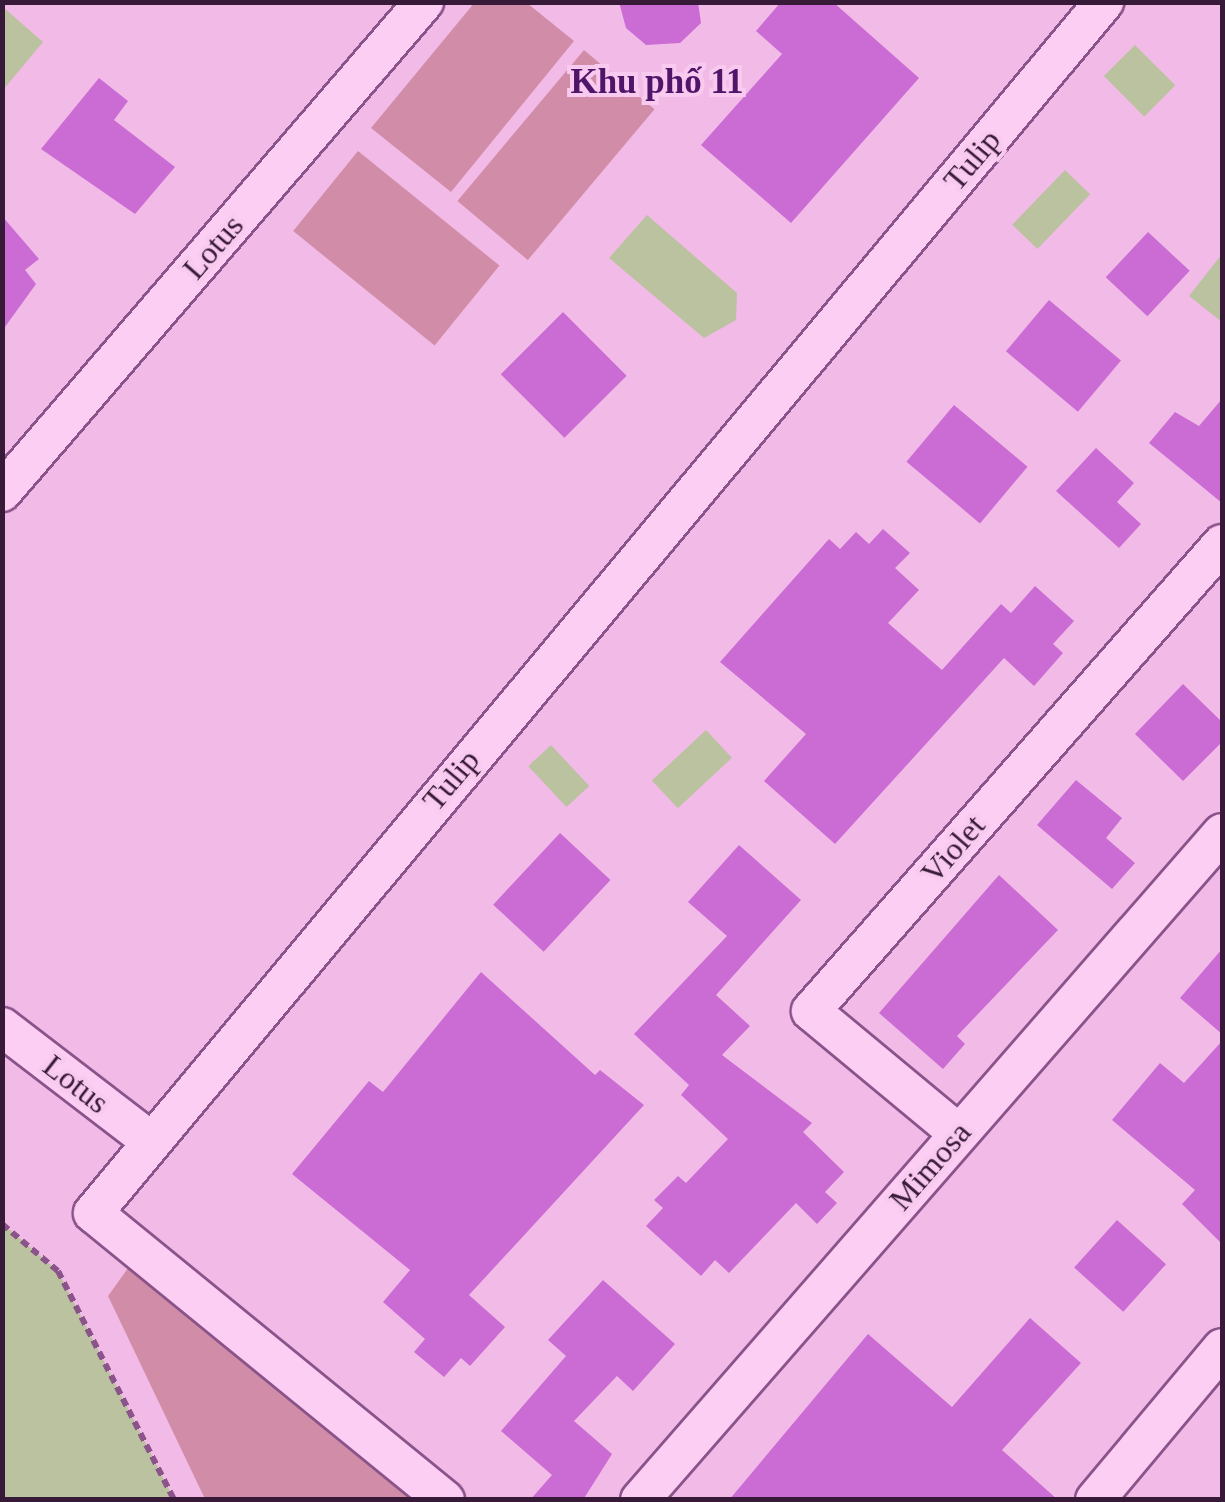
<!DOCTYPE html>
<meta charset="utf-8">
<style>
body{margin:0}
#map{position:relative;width:1225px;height:1502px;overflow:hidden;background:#f2bae7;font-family:Georgia,serif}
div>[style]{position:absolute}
.green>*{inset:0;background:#d18da7;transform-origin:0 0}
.water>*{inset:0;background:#bbc29f;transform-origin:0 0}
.building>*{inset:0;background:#cb6cd4;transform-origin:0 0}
.path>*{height:6px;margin-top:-3px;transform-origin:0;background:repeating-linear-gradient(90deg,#8a5389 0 8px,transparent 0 13px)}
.roads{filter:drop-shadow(2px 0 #8a5389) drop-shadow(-2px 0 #8a5389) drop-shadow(0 2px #8a5389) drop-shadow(0 -2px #8a5389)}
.minor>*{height:38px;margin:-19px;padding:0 19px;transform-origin:19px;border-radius:19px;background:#fccef3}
span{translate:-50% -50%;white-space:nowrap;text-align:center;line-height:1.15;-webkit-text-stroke:8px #f9caef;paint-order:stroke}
.street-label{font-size:32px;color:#371938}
.neighbourhood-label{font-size:35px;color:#501468;font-weight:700}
.frame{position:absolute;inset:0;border:5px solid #371938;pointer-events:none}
</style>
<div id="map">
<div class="green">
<i style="clip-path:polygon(475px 2px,527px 3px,574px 41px,451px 192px,371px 128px)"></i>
<i style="left:584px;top:50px;width:92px;height:197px;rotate:40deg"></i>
<i style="left:358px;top:151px;width:182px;height:103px;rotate:39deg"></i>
<i style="clip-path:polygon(131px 1264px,413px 1499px,205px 1499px,108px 1296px)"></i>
</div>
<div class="water">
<i style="clip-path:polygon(3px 7px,43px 42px,3px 90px)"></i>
<i style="left:1135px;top:45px;width:57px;height:44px;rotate:45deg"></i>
<i style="left:1065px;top:170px;width:35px;height:76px;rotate:44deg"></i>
<i style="clip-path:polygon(647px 215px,737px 293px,736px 320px,704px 338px,609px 258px)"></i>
<i style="clip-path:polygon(1222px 254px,1222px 322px,1189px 296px)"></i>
<i style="left:706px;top:730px;width:38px;height:74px;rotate:47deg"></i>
<i style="left:551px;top:745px;width:56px;height:31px;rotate:47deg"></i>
<i style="clip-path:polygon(3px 1224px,58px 1271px,174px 1499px,3px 1499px)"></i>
</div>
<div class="building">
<i style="clip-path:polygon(619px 2px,698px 2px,701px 23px,680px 43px,646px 45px,626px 28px)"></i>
<i style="clip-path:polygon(781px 2px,833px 2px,919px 78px,791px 223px,701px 145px,782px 54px,756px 31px)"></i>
<i style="clip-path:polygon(99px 78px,128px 101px,114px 120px,175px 167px,135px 214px,41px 149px)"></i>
<i style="clip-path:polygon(2px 216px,39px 259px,25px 270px,36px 284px,2px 331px)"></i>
<i style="left:1148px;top:232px;width:57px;height:62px;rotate:43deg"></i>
<i style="left:1049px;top:300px;width:94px;height:67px;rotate:40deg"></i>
<i style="left:563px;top:312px;width:90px;height:88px;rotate:45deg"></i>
<i style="clip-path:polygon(1222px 399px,1222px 503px,1149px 443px,1175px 412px,1199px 426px)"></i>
<i style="left:954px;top:405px;width:96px;height:74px;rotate:40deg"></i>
<i style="clip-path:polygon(1096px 448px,1134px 483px,1117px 502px,1141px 524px,1119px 548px,1056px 491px)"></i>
<i style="clip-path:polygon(883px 529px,910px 553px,895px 568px,919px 590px,888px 623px,942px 670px,1001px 604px,1011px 613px,1035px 586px,1074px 621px,1053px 644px,1063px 653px,1034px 686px,1004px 658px,835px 844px,764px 781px,806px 734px,720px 662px,829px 539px,840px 549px,856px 532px,869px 544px)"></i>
<i style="clip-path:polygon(1183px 684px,1222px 722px,1222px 742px,1183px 781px,1135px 734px)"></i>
<i style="clip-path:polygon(1076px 780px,1122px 818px,1106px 838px,1135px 863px,1112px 889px,1037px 825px)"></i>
<i style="left:560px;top:833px;width:69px;height:98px;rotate:43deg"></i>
<i style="clip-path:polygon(739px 845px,801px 900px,716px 995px,750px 1026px,722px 1055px,812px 1123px,803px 1132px,844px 1172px,825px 1192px,837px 1203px,817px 1224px,796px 1203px,729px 1273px,715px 1260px,701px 1276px,646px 1226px,663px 1208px,654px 1200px,678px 1176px,686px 1183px,728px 1139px,681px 1095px,689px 1085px,634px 1034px,727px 936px,688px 902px)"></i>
<i style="clip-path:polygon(999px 875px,1058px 930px,957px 1036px,965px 1044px,943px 1069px,879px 1013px)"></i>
<i style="clip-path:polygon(1222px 949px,1222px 1034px,1180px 998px)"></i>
<i style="clip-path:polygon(481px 972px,595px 1075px,600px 1070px,644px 1105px,469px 1295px,505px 1327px,470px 1366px,461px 1358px,444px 1377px,414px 1352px,425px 1339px,383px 1302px,410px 1270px,292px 1174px,369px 1081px,383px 1092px)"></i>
<i style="clip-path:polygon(1222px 1041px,1222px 1244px,1182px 1204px,1195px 1190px,1112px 1120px,1160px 1063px,1184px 1083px)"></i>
<i style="left:1117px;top:1220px;width:66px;height:64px;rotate:42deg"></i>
<i style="clip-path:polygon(603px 1280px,675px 1344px,633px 1391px,617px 1376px,574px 1421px,612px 1454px,583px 1500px,530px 1500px,552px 1475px,501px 1431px,566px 1356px,548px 1340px)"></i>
<i style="clip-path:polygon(1030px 1318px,1081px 1363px,1002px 1450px,1058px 1500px,729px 1500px,868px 1334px,952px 1407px)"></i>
</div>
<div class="path">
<i style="left:2px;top:1224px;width:73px;rotate:40deg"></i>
<i style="left:58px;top:1271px;width:257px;rotate:63.1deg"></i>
</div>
<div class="roads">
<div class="minor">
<i style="left:2px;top:492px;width:647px;rotate:-49.26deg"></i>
<i style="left:2px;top:1027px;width:185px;rotate:37.5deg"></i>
<i style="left:958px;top:1133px;width:191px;rotate:-140.3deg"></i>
<i style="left:811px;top:1011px;width:622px;rotate:-48.65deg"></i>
<i style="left:445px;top:1500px;width:454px;rotate:-140.8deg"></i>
<i style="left:93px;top:1213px;width:1578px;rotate:-50.14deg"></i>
<i style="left:640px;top:1500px;width:885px;rotate:-48.89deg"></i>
<i style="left:1095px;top:1500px;width:198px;rotate:-50.1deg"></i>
</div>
</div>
<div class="street-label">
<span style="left:972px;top:160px;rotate:-50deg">Tulip</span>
<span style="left:213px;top:247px;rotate:-49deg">Lotus</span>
<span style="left:451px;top:780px;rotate:-50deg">Tulip</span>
<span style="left:953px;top:849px;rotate:-49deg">Violet</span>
<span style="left:76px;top:1084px;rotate:38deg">Lotus</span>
<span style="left:930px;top:1166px;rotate:-49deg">Mimosa</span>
</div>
<div class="neighbourhood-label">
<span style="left:657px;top:82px">Khu phố 11</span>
</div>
<div class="frame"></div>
</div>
